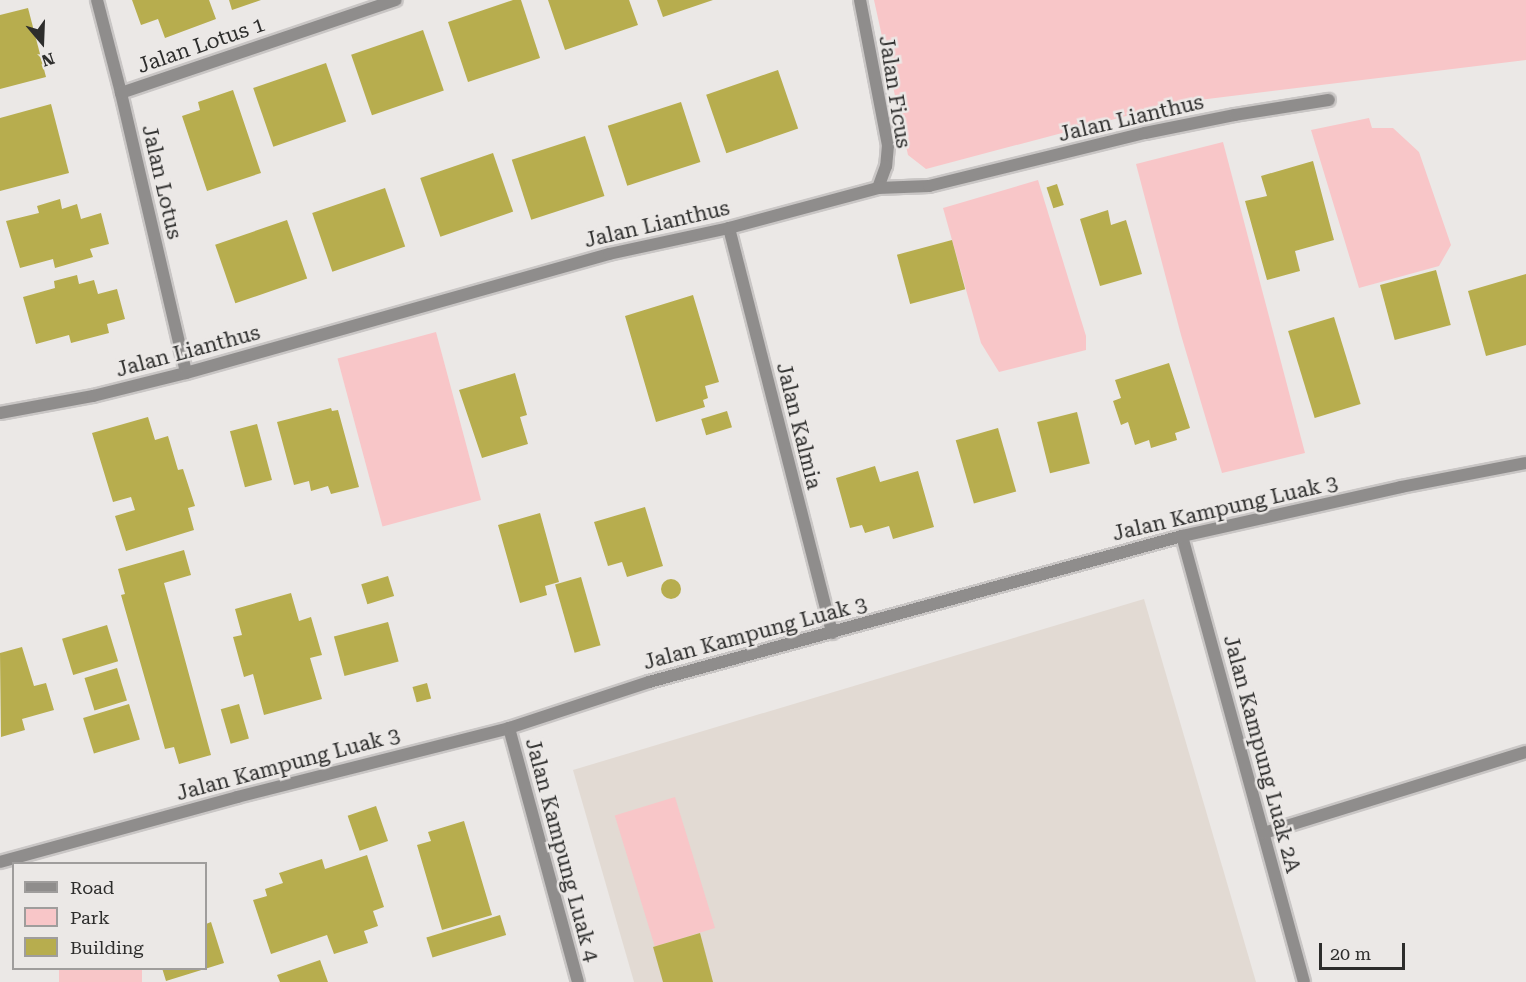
<!DOCTYPE html>
<style>
body{margin:0}
#map{position:relative;width:1526px;height:982px;overflow:hidden;background:#ebe8e6;font-family:"Roboto Serif",serif}
div>[style]{position:absolute}
.built>*{inset:0;background:#e2dad3}
.green>*{inset:0;background:#f8c6c8;transform-origin:0 0}
.building>*{inset:0;background:#b7ad4e;transform-origin:0 0}
.round{border-radius:50%}
.roads{filter:drop-shadow(2px 0 #c9c6c5) drop-shadow(-2px 0 #c9c6c5) drop-shadow(0 2px #c9c6c5) drop-shadow(0 -2px #c9c6c5)}
.minor>*{height:12px;margin:-6px;padding:0 6px;transform-origin:6px;border-radius:6px;background:#8f8d8c}
span{translate:-50% -50%;white-space:nowrap;text-align:center;line-height:1.15;-webkit-text-stroke:5px #ebe8e6;paint-order:stroke}
.street-label{font-size:21px;color:#2d2d2c}
.legend{position:absolute;left:12px;top:862px;width:195px;height:108px;box-sizing:border-box;background:#ebe8e6;border:2px solid #9f9d9c;margin:0;padding:8px 10px;list-style:none;font-size:18px;color:#2d2d2c}
.legend li{display:flex;align-items:center;gap:12px;height:30px}
.legend b{width:30px;border:2px solid #9f9d9c}
.north{position:absolute;left:12px;top:12px;width:60px;height:60px;-webkit-text-stroke:4px #ebe8e6;paint-order:stroke;rotate:161deg;font-size:16px;font-weight:700;line-height:24px;text-align:center;color:#2d2d2c}
.north::after{content:'';display:block;margin:auto;width:21px;height:27px;background:#2d2d2c;clip-path:polygon(50% 0,100% 100%,50% 72%,0 100%)}
.scale{position:absolute;left:1319px;top:943px;width:86px;height:27px;box-sizing:border-box;border:3px solid #2d2d2c;border-top:0;padding-left:8px;font-size:18px;line-height:21px;white-space:nowrap;color:#2d2d2c;-webkit-text-stroke:4px #ebe8e6;paint-order:stroke}
</style>
<div id="map">
<div class="built">
<i style="clip-path:polygon(1144px 599px,1256px 982px,634px 982px,573px 770px)"></i>
</div>
<div class="green">
<i style="clip-path:polygon(874px 0,1526px 0,1526px 60px,1175px 103px,926px 169px,908px 155px)"></i>
<i style="clip-path:polygon(1369px 118px,1372px 128px,1393px 128px,1419px 152px,1451px 245px,1439px 266px,1359px 288px,1311px 130px)"></i>
<i style="clip-path:polygon(1223px 142px,1305px 453px,1222px 473px,1181px 335px,1136px 164px)"></i>
<i style="clip-path:polygon(1038px 180px,1086px 336px,1086px 350px,999px 372px,981px 343px,943px 208px)"></i>
<i style="left:436px;top:332px;width:174px;height:102px;rotate:75deg"></i>
<i style="left:675px;top:797px;width:137px;height:63px;rotate:73deg"></i>
<i style="left:59px;top:969px;width:83px;height:13px"></i>
</div>
<div class="building">
<i style="clip-path:polygon(132px 0,209px 0,216px 19px,165px 38px,158px 19px,141px 25px)"></i>
<i style="clip-path:polygon(229px 0,261px 0,232px 10px)"></i>
<i style="clip-path:polygon(513px 0,521px 0,540px 58px,468px 82px,448px 22px)"></i>
<i style="clip-path:polygon(548px 0,629px 0,638px 25px,565px 50px)"></i>
<i style="clip-path:polygon(657px 0,713px 0,663px 17px)"></i>
<i style="clip-path:polygon(28px 8px,46px 77px,0 89px,0 15px)"></i>
<i style="left:423px;top:30px;width:64px;height:76px;rotate:71deg"></i>
<i style="left:326px;top:63px;width:62px;height:77px;rotate:71deg"></i>
<i style="left:778px;top:70px;width:62px;height:76px;rotate:71deg"></i>
<i style="clip-path:polygon(233px 90px,261px 173px,207px 191px,182px 116px,200px 110px,198px 102px)"></i>
<i style="left:681px;top:102px;width:63px;height:77px;rotate:72deg"></i>
<i style="clip-path:polygon(51px 104px,69px 173px,0 191px,0 118px)"></i>
<i style="left:585px;top:136px;width:63px;height:77px;rotate:72deg"></i>
<i style="left:493px;top:153px;width:62px;height:77px;rotate:71deg"></i>
<i style="clip-path:polygon(1313px 161px,1334px 240px,1295px 251px,1300px 271px,1267px 280px,1245px 201px,1267px 196px,1261px 176px)"></i>
<i style="left:1057px;top:184px;width:22px;height:11px;rotate:72deg"></i>
<i style="left:385px;top:188px;width:62px;height:77px;rotate:71deg"></i>
<i style="clip-path:polygon(60px 199px,62px 209px,77px 204px,81px 219px,101px 213px,109px 244px,90px 249px,93px 257px,55px 268px,53px 259px,20px 268px,6px 221px,39px 213px,37px 206px)"></i>
<i style="clip-path:polygon(1108px 210px,1111px 225px,1126px 220px,1142px 274px,1100px 286px,1080px 219px)"></i>
<i style="left:287px;top:220px;width:62px;height:76px;rotate:71deg"></i>
<i style="left:952px;top:240px;width:51px;height:57px;rotate:75deg"></i>
<i style="left:1436px;top:270px;width:57px;height:58px;rotate:75deg"></i>
<i style="clip-path:polygon(1526px 274px,1526px 345px,1486px 356px,1468px 291px)"></i>
<i style="clip-path:polygon(77px 275px,79px 284px,94px 280px,98px 294px,117px 289px,125px 319px,107px 324px,109px 333px,71px 343px,69px 335px,36px 344px,23px 297px,55px 288px,54px 281px)"></i>
<i style="clip-path:polygon(693px 295px,719px 382px,705px 386px,708px 398px,703px 400px,705px 407px,656px 422px,625px 316px)"></i>
<i style="left:1334px;top:317px;width:91px;height:48px;rotate:73deg"></i>
<i style="clip-path:polygon(1169px 363px,1190px 428px,1175px 433px,1177px 440px,1151px 448px,1149px 440px,1135px 445px,1128px 422px,1121px 425px,1113px 401px,1121px 398px,1115px 380px)"></i>
<i style="clip-path:polygon(515px 373px,527px 415px,520px 417px,528px 444px,482px 458px,459px 390px)"></i>
<i style="clip-path:polygon(331px 408px,332px 411px,338px 410px,359px 487px,331px 494px,328px 486px,311px 491px,309px 481px,294px 485px,277px 422px)"></i>
<i style="left:727px;top:411px;width:17px;height:27px;rotate:73deg"></i>
<i style="left:1077px;top:412px;width:53px;height:41px;rotate:76deg"></i>
<i style="clip-path:polygon(148px 417px,155px 440px,168px 436px,178px 470px,183px 469px,195px 506px,188px 508px,194px 530px,126px 551px,115px 516px,135px 510px,131px 497px,113px 502px,92px 433px)"></i>
<i style="left:257px;top:424px;width:58px;height:28px;rotate:75deg"></i>
<i style="left:998px;top:428px;width:66px;height:44px;rotate:74deg"></i>
<i style="clip-path:polygon(875px 466px,880px 482px,918px 471px,934px 527px,893px 539px,889px 526px,865px 533px,862px 525px,850px 528px,836px 478px)"></i>
<i style="clip-path:polygon(645px 507px,663px 566px,627px 577px,622px 562px,608px 566px,594px 522px)"></i>
<i style="clip-path:polygon(540px 513px,559px 582px,545px 586px,547px 595px,520px 603px,498px 525px)"></i>
<i style="clip-path:polygon(184px 550px,191px 575px,164px 583px,211px 755px,179px 764px,174px 747px,165px 749px,121px 595px,125px 594px,118px 569px)"></i>
<i style="left:388px;top:576px;width:21px;height:28px;rotate:73deg"></i>
<i style="left:581px;top:577px;width:71px;height:27px;rotate:74deg"></i>
<i class="round" style="left:661px;top:579px;width:20px;height:20px"></i>
<i style="clip-path:polygon(291px 593px,299px 621px,311px 617px,322px 655px,310px 658px,322px 699px,264px 715px,253px 674px,244px 677px,233px 637px,242px 635px,235px 609px)"></i>
<i style="left:388px;top:622px;width:41px;height:56px;rotate:75deg"></i>
<i style="left:107px;top:625px;width:38px;height:47px;rotate:73deg"></i>
<i style="clip-path:polygon(22px 647px,34px 686px,46px 683px,54px 710px,22px 719px,25px 730px,1px 737px,0 653px)"></i>
<i style="left:117px;top:668px;width:34px;height:34px;rotate:73deg"></i>
<i style="left:427px;top:683px;width:16px;height:15px;rotate:75deg"></i>
<i style="left:129px;top:704px;width:37px;height:48px;rotate:73deg"></i>
<i style="left:239px;top:704px;width:36px;height:19px;rotate:74deg"></i>
<i style="left:376px;top:806px;width:37px;height:30px;rotate:71deg"></i>
<i style="clip-path:polygon(464px 821px,492px 915px,442px 930px,417px 845px,431px 841px,428px 832px)"></i>
<i style="clip-path:polygon(367px 855px,384px 907px,373px 911px,378px 926px,364px 931px,368px 943px,334px 954px,327px 935px,271px 954px,253px 900px,267px 896px,265px 889px,283px 883px,279px 873px,322px 859px,325px 869px)"></i>
<i style="left:500px;top:915px;width:21px;height:77px;rotate:73deg"></i>
<i style="clip-path:polygon(211px 922px,224px 963px,166px 981px,162px 968px,206px 968px,206px 924px)"></i>
<i style="clip-path:polygon(700px 933px,713px 982px,663px 982px,653px 947px)"></i>
<i style="clip-path:polygon(320px 960px,328px 982px,280px 982px,277px 975px)"></i>
</div>
<div class="roads">
<div class="minor">
<i style="left:97px;top:0;width:96px;rotate:75.5deg"></i>
<i style="left:121px;top:93px;width:287px;rotate:76.9deg"></i>
<i style="left:860px;top:0;width:148px;rotate:79.1deg"></i>
<i style="left:888px;top:145px;width:21px;rotate:95deg"></i>
<i style="left:886px;top:166px;width:23px;rotate:110deg"></i>
<i style="left:121px;top:93px;width:290px;rotate:-18.7deg"></i>
<i style="left:729px;top:228px;width:418px;rotate:75.7deg"></i>
<i style="left:0;top:413px;width:95px;rotate:-10.4deg"></i>
<i style="left:93px;top:396px;width:96px;rotate:-13.9deg"></i>
<i style="left:186px;top:373px;width:439px;rotate:-15.7deg"></i>
<i style="left:609px;top:254px;width:123px;rotate:-12.2deg"></i>
<i style="left:729px;top:228px;width:154px;rotate:-15deg"></i>
<i style="left:878px;top:188px;width:51px;rotate:-2.2deg"></i>
<i style="left:929px;top:186px;width:222px;rotate:-13.8deg"></i>
<i style="left:1145px;top:133px;width:92px;rotate:-11.3deg"></i>
<i style="left:1235px;top:115px;width:95px;rotate:-9.1deg"></i>
<i style="left:1182px;top:536px;width:462px;rotate:74.7deg"></i>
<i style="left:509px;top:728px;width:263px;rotate:74.8deg"></i>
<i style="left:1264px;top:833px;width:274px;rotate:-17.2deg"></i>
<i style="left:0;top:862px;width:246px;rotate:-15.3deg"></i>
<i style="left:237px;top:797px;width:281px;rotate:-14.2deg"></i>
<i style="left:509px;top:728px;width:147px;rotate:-18.2deg"></i>
<i style="left:649px;top:682px;width:553px;rotate:-15.32deg"></i>
<i style="left:1182px;top:536px;width:224px;rotate:-12.6deg"></i>
<i style="left:1401px;top:487px;width:127px;rotate:-10.9deg"></i>
</div>
</div>
<div class="street-label">
<span style="left:201px;top:45px;rotate:-19deg">Jalan Lotus 1</span>
<span style="left:895px;top:92px;rotate:81deg">Jalan Ficus</span>
<span style="left:1131px;top:118px;rotate:-13deg">Jalan Lianthus</span>
<span style="left:162px;top:182px;rotate:77deg">Jalan Lotus</span>
<span style="left:657px;top:224px;rotate:-13deg">Jalan Lianthus</span>
<span style="left:188px;top:351px;rotate:-15deg">Jalan Lianthus</span>
<span style="left:799px;top:426px;rotate:76deg">Jalan Kalmia</span>
<span style="left:1225px;top:508px;rotate:-13deg">Jalan Kampung Luak 3</span>
<span style="left:755px;top:633px;rotate:-15deg">Jalan Kampung Luak 3</span>
<span style="left:1262px;top:754px;rotate:75deg">Jalan Kampung Luak 2A</span>
<span style="left:288px;top:764px;rotate:-15deg">Jalan Kampung Luak 3</span>
<span style="left:562px;top:850px;rotate:75deg">Jalan Kampung Luak 4</span>
</div>
<ul class="legend">
<li><b style="height:8px;background:#8f8d8c"></b>Road</li>
<li><b style="height:16px;background:#f8c6c8"></b>Park</li>
<li><b style="height:16px;background:#b7ad4e"></b>Building</li>
</ul>
<div class="north">N</div>
<div class="scale">20 m</div>
</div>
